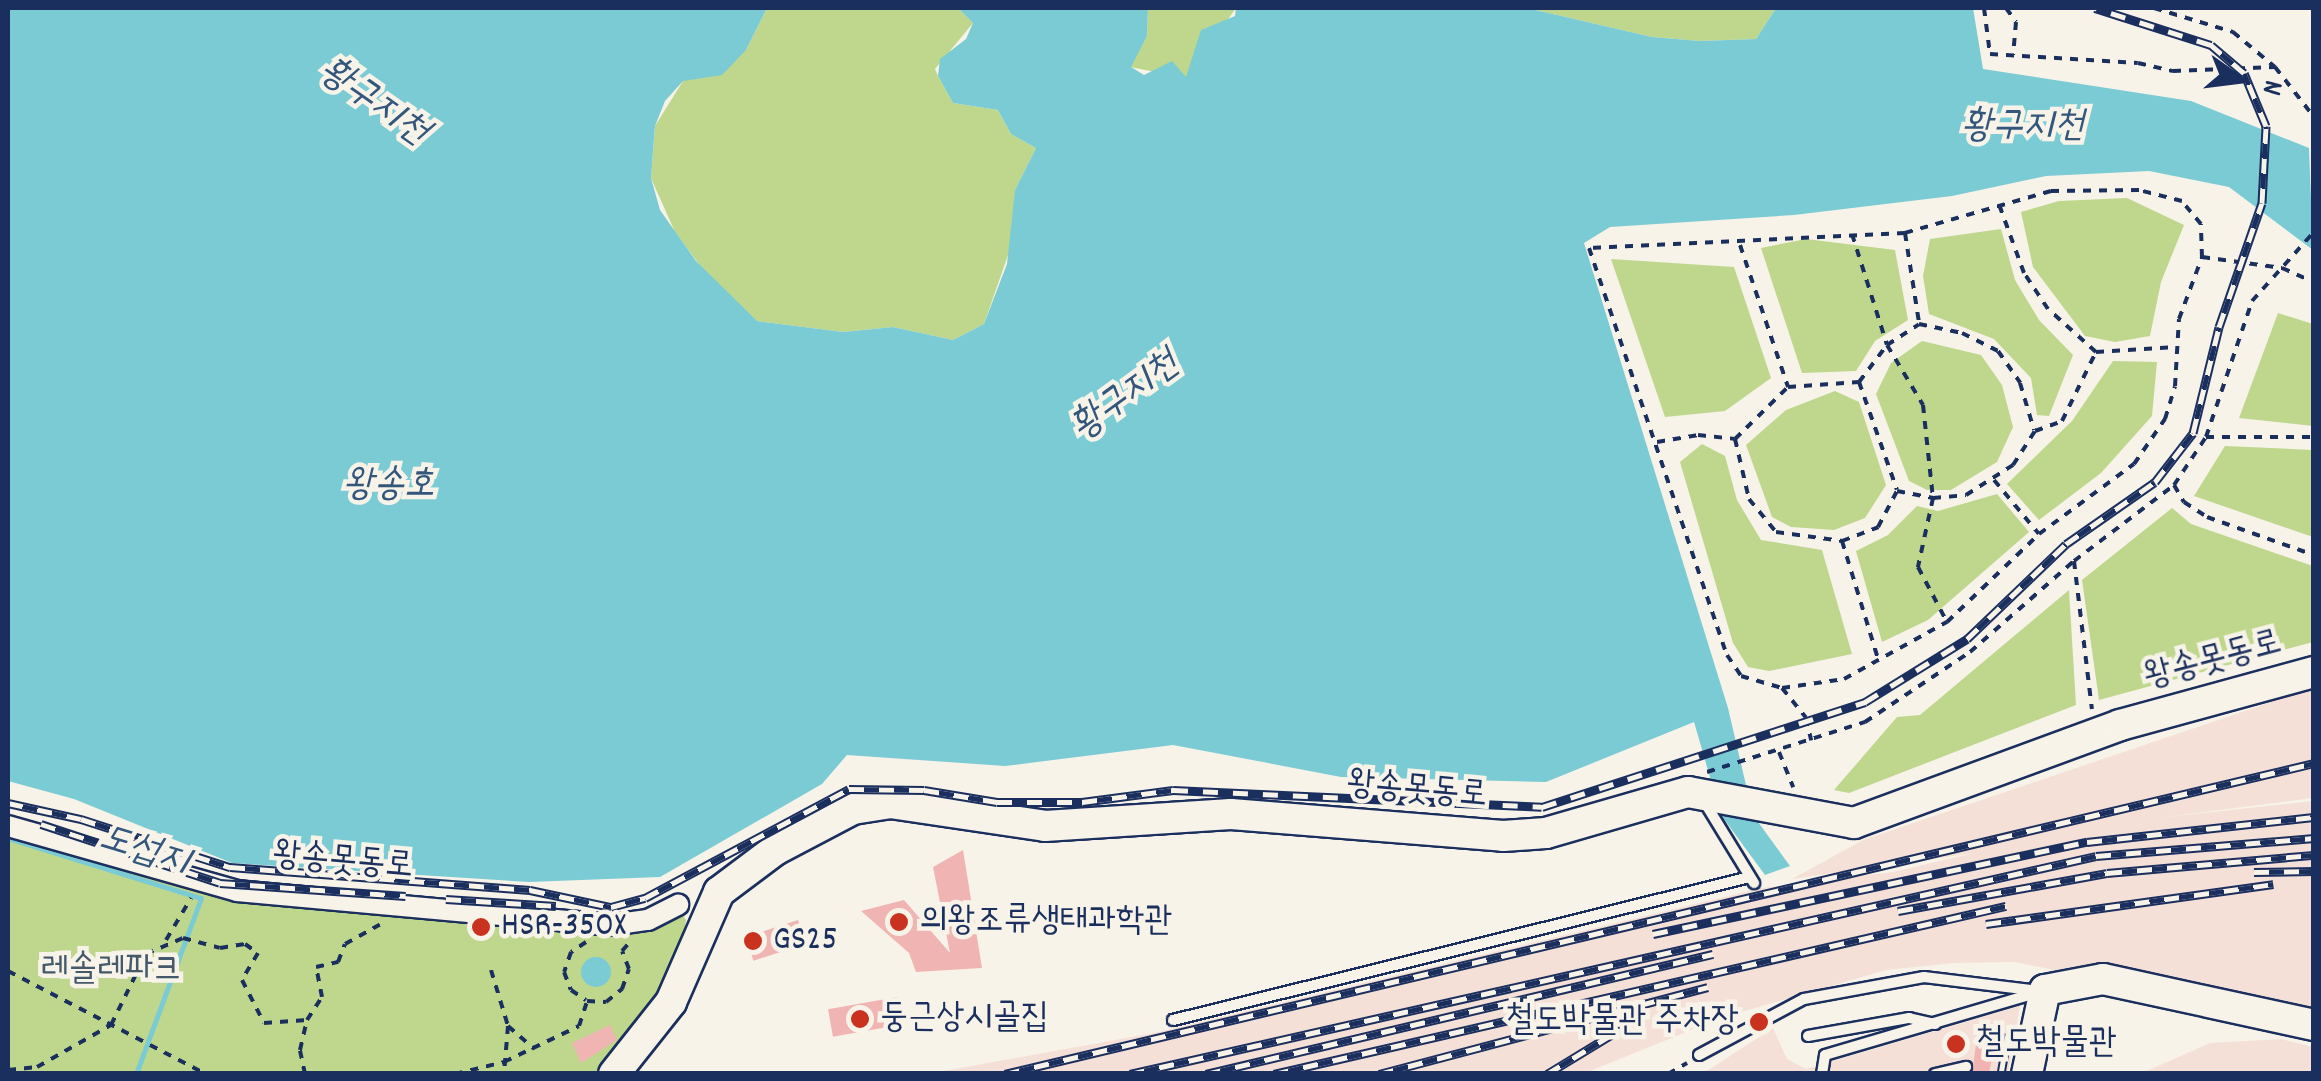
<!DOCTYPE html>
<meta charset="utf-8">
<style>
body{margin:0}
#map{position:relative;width:2321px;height:1081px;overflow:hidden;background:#f7f3e8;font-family:Dekko,"Poor Story",sans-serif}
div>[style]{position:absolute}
.built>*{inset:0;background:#f5e0d8}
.green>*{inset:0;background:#bed78d}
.water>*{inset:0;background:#7acbd4}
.round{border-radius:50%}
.stream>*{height:5px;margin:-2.5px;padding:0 2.5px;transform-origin:2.5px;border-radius:2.5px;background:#7acbd4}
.building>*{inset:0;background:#f0b5b2;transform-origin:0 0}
.path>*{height:4px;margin-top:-2px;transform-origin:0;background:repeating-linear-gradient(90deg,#1b2f5e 0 8px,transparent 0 16px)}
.roads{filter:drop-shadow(2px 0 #1b2f5e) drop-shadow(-2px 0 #1b2f5e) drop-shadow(0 2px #1b2f5e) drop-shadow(0 -2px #1b2f5e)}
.lane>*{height:10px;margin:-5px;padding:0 5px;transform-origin:5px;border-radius:5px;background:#f7f3e8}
.street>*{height:20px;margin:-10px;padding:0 10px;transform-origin:10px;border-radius:10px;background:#f7f3e8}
.secondary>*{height:30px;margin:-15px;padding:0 15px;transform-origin:15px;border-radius:15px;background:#f7f3e8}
.rail>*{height:9px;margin-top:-4.5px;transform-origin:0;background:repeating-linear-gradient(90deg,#f7f3e8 0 15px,#1b2f5e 0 30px);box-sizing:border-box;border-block:2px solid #1b2f5e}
.path-bridge>*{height:4px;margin-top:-2px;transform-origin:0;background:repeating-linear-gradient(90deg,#1b2f5e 0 8px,transparent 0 16px)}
.dots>*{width:28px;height:28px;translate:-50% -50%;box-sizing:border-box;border:5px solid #f7f3e8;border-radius:50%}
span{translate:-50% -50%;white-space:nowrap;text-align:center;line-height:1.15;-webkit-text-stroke:9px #f7f3e8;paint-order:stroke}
.street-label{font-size:35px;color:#1b2f5e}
.poi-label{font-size:35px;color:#1b2f5e}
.left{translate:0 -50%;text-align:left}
.right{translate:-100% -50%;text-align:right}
.park-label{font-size:35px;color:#44596a}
.water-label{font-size:38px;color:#33567c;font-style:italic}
.frame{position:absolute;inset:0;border:10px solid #1b2f5e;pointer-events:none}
.north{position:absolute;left:2191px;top:30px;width:100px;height:100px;-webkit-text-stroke:8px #f7f3e8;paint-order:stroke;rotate:104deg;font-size:28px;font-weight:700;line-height:40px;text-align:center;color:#1b2f5e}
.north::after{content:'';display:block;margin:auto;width:35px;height:45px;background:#1b2f5e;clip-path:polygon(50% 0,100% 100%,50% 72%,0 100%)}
</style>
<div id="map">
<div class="built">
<i style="clip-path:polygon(2313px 688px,2313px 798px,2157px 818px,2313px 801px,2313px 1023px,2015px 962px,1954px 963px,1886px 970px,1721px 1018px,1585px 1073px,927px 1074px,1154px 1033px,1762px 888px,1893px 872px,1974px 853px,1792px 879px,1863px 840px)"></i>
<i style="clip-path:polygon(2020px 1006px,2008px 1073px,1702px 1074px,1773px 1028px,1787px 1059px,1806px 1069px)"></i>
<i style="clip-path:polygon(2281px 1039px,2313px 1047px,2313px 1073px,2142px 1073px,2210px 1043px)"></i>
</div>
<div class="green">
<i style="clip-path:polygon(767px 8px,958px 8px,973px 23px,935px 69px,938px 76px,953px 103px,998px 110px,1011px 134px,1036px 148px,1015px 190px,1016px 232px,984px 324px,953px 340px,893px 327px,843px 332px,757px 321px,719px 291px,675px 232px,651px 178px,655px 126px,683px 81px,746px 50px)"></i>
<i style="clip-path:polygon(1148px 8px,1236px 8px,1187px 78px,1130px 67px,1147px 36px)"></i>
<i style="clip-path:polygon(1527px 8px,1776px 8px,1756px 39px,1700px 41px,1652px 37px)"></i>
<i style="clip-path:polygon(2127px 198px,2184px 225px,2161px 282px,2150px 336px,2115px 342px,2085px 336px,2033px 267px,2021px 212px,2059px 201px)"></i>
<i style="clip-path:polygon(2001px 229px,2015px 280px,2039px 320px,2073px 355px,2049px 416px,2037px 415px,2031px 378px,1994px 339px,1929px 314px,1923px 276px,1930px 239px)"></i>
<i style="clip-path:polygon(1806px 239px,1895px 250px,1908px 320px,1875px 341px,1856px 371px,1802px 373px,1761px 248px)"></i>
<i style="clip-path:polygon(1611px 259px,1734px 267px,1771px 378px,1725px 411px,1665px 417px)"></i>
<i style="clip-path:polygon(2278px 313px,2313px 324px,2313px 426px,2239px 418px)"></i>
<i style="clip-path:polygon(1922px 341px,1981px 355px,2002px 385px,2013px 427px,1997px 462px,1951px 490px,1927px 490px,1909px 481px,1876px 394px,1891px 363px)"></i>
<i style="clip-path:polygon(2113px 361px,2157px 362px,2152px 416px,2101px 473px,2039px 520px,2007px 484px,2072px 421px)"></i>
<i style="clip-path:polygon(1835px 391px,1859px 402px,1886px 485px,1865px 518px,1834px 530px,1791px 527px,1772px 517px,1746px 445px,1786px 410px)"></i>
<i style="clip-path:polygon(1702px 444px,1725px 456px,1737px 500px,1761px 540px,1822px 550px,1852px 654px,1769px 671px,1748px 667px,1733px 643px,1680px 462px)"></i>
<i style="clip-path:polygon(2225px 446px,2313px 450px,2313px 537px,2194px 496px)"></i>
<i style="clip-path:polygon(1997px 494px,2029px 532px,1928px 620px,1882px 642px,1856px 551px,1888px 535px,1917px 506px,1938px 511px)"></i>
<i style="clip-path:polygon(2172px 508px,2191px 524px,2313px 566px,2313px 642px,2099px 700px,2082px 580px)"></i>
<i style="clip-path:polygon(2069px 590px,2076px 705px,1849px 793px,1834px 790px,1897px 717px,1920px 715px)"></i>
<i style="clip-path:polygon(8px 831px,226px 898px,543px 924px,589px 913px,624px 914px,673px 898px,686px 920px,679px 961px,658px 1003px,597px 1073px,8px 1073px)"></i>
</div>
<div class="water">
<i style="clip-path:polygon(8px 8px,767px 8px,746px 50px,722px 75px,683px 81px,665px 101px,655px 126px,651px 178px,660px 210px,696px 261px,757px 321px,843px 332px,893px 327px,953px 340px,984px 324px,1007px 264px,1015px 190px,1036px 148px,1011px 134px,998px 110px,953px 103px,938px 76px,940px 59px,966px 39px,973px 23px,958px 8px,1148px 8px,1147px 36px,1131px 67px,1144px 75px,1172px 61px,1186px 77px,1201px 30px,1235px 16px,1236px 8px,1527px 8px,1652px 37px,1700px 41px,1756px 39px,1776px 8px,1973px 8px,1983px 69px,2191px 101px,2309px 148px,2313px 250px,2229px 187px,2149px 171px,2046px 176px,1952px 196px,1794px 215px,1610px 227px,1584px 243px,1728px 708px,1753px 815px,1790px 866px,1765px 875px,1721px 815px,1694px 722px,1546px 782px,1341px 777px,1173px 745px,1005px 766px,847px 755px,822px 784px,660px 877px,529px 882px,232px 863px,74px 799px,8px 781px)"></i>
<i class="round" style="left:581px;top:957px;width:30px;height:30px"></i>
</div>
<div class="stream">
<i style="left:8px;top:838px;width:202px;rotate:17.3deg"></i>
<i style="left:201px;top:898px;width:188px;rotate:110.3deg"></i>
</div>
<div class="building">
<i style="clip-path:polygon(963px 850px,982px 968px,916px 972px,909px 953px,861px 911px,904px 900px,950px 953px,933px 867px)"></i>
<i style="left:798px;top:920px;width:25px;height:55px;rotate:72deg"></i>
<i style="left:897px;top:997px;width:28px;height:70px;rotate:80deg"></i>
<i style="clip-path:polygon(1979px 1022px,1998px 1025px,1989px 1074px,1972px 1074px)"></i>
<i style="clip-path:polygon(610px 1025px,617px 1040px,581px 1063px,572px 1043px)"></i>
</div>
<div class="path">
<i style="left:1984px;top:8px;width:46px;rotate:82.6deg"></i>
<i style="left:1990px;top:54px;width:148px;rotate:3.5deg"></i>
<i style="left:2138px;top:63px;width:36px;rotate:13deg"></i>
<i style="left:2173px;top:71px;width:102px;rotate:-2.2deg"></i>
<i style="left:2006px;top:8px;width:17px;rotate:54deg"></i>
<i style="left:2016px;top:22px;width:33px;rotate:95deg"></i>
<i style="left:2154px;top:8px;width:83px;rotate:16.9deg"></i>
<i style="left:2233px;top:32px;width:55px;rotate:39.8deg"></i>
<i style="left:2275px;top:67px;width:63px;rotate:52deg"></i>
<i style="left:1905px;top:233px;width:90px;rotate:81.1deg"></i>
<i style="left:1740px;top:245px;width:150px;rotate:71.3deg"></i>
<i style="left:2202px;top:257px;width:81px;rotate:7.8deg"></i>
<i style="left:2282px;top:268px;width:35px;rotate:24deg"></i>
<i style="left:2096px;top:352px;width:80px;rotate:-3.6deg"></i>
<i style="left:1859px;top:382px;width:114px;rotate:70.6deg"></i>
<i style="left:2206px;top:437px;width:108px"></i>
<i style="left:1735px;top:439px;width:62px;rotate:76.9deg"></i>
<i style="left:1749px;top:499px;width:43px;rotate:50.7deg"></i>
<i style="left:1776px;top:532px;width:67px;rotate:7.8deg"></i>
<i style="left:1842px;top:541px;width:39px;rotate:-21deg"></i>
<i style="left:1878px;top:527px;width:41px;rotate:-62.2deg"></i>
<i style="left:1897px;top:491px;width:37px;rotate:11deg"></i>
<i style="left:1933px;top:498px;width:33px;rotate:-5deg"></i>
<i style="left:1966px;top:495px;width:56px;rotate:-32.6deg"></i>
<i style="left:2013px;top:465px;width:40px;rotate:-57.1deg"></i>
<i style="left:2035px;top:431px;width:29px;rotate:-20deg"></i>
<i style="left:2062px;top:421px;width:77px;rotate:-63.8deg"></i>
<i style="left:2096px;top:352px;width:64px;rotate:-138.1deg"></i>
<i style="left:2048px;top:309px;width:43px;rotate:-123.7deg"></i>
<i style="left:2024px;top:273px;width:70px;rotate:-110deg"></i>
<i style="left:1657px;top:442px;width:42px;rotate:-9.7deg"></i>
<i style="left:1698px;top:435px;width:37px;rotate:6deg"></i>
<i style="left:1735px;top:439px;width:74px;rotate:-44.5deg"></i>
<i style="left:1788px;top:387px;width:71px;rotate:-4deg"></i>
<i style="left:1859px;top:382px;width:46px;rotate:-52.9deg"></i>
<i style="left:1887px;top:345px;width:38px;rotate:-33deg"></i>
<i style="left:1919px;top:324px;width:44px;rotate:11.8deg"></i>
<i style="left:1962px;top:333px;width:40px;rotate:26.6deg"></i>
<i style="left:1998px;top:351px;width:39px;rotate:55deg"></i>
<i style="left:2020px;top:383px;width:49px;rotate:73.4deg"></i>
<i style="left:1994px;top:480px;width:70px;rotate:50.2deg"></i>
<i style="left:2174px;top:485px;width:20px;rotate:60deg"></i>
<i style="left:2184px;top:502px;width:27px;rotate:33deg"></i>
<i style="left:2207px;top:517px;width:114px;rotate:19.6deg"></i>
<i style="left:1842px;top:541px;width:123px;rotate:73deg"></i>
<i style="left:2074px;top:561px;width:149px;rotate:83.1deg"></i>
<i style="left:1782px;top:688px;width:63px;rotate:-8.3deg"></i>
<i style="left:1844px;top:679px;width:118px;rotate:-29deg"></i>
<i style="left:1947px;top:622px;width:127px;rotate:-43.7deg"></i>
<i style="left:2039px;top:534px;width:118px;rotate:-36.4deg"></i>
<i style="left:2134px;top:464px;width:55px;rotate:-55.4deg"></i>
<i style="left:2165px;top:419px;width:34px;rotate:-73deg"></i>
<i style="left:2175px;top:386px;width:67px;rotate:-86.6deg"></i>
<i style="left:2179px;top:319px;width:66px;rotate:-69.6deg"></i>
<i style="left:2202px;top:257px;width:33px;rotate:-92deg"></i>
<i style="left:2201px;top:224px;width:30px;rotate:-130deg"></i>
<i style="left:2182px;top:201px;width:44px;rotate:-165.7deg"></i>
<i style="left:2139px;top:190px;width:88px;rotate:179.3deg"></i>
<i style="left:2051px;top:191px;width:152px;rotate:164deg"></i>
<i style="left:1905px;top:233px;width:316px;rotate:177.3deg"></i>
<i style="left:1589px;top:248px;width:430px;rotate:71.3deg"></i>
<i style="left:1727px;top:655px;width:25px;rotate:56deg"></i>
<i style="left:1741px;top:676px;width:43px;rotate:16.3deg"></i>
<i style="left:1782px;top:688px;width:38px;rotate:51deg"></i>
<i style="left:1806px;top:718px;width:23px;rotate:77deg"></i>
<i style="left:1779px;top:752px;width:38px;rotate:68deg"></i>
<i style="left:1707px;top:772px;width:166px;rotate:-17.6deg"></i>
<i style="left:1865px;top:722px;width:126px;rotate:-33.7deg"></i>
<i style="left:1970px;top:652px;width:138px;rotate:-41.2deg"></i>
<i style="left:2074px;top:561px;width:126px;rotate:-37.2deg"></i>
<i style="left:2174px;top:485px;width:58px;rotate:-56.3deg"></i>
<i style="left:2206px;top:437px;width:144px;rotate:-71.3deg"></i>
<i style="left:2252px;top:301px;width:93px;rotate:-48.1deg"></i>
<i style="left:166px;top:940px;width:49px;rotate:-59.2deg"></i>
<i style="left:586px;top:942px;width:18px;rotate:146deg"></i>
<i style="left:571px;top:952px;width:21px;rotate:109deg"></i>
<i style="left:564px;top:972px;width:19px;rotate:69deg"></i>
<i style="left:571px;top:990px;width:18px;rotate:34deg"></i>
<i style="left:491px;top:970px;width:59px;rotate:73.1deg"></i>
<i style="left:508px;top:1026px;width:48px;rotate:94.8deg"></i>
<i style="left:8px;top:971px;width:223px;rotate:27.5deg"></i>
<i style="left:508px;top:1026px;width:35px;rotate:41deg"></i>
<i style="left:8px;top:1070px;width:29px;rotate:-6deg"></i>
<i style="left:37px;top:1067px;width:85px;rotate:-29.6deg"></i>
<i style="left:111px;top:1025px;width:79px;rotate:-63.8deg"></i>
<i style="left:146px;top:954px;width:40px;rotate:-23.4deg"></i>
<i style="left:183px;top:938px;width:38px;rotate:15deg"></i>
<i style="left:220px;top:948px;width:25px;rotate:-9deg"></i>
<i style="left:245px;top:944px;width:16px;rotate:35deg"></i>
<i style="left:258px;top:953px;width:31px;rotate:121deg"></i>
<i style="left:242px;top:980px;width:48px;rotate:62.9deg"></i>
<i style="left:264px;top:1023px;width:43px;rotate:-4deg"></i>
<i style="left:307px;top:1020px;width:27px;rotate:-57deg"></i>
<i style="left:322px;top:997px;width:31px;rotate:-101deg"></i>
<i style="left:316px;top:967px;width:23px;rotate:-13deg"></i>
<i style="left:338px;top:962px;width:19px;rotate:-69deg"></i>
<i style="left:345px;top:944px;width:41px;rotate:-29.1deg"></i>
<i style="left:305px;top:1074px;width:25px;rotate:-102deg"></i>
<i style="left:300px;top:1050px;width:31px;rotate:-77deg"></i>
<i style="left:455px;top:1074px;width:50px;rotate:-13.8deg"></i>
<i style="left:504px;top:1062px;width:83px;rotate:-25.6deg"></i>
<i style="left:579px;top:1026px;width:26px;rotate:-72deg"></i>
<i style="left:587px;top:1001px;width:19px;rotate:3deg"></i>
<i style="left:606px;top:1002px;width:21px;rotate:-39deg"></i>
<i style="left:622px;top:989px;width:21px;rotate:-71deg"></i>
<i style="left:629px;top:969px;width:19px;rotate:-111deg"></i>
<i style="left:622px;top:951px;width:11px;rotate:-49deg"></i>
<i style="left:1668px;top:1074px;width:22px;rotate:-30deg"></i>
<i style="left:1752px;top:1074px;width:11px"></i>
</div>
<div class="roads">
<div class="lane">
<i style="left:1705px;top:803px;width:94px;rotate:58.5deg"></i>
<i style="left:1173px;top:1020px;width:590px;rotate:-13.92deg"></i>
<i style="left:1808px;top:1036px;width:103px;rotate:-10.1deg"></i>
<i style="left:1909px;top:1018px;width:27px;rotate:13deg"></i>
<i style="left:1699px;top:1055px;width:119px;rotate:-28.1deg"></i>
<i style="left:1804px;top:999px;width:122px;rotate:-10.4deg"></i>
<i style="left:1924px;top:977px;width:116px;rotate:6.9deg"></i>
<i style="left:1822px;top:1074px;width:19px;rotate:-81deg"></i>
<i style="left:1825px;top:1055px;width:213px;rotate:-16.4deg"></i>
<i style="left:1935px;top:1074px;width:32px;rotate:-13deg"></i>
</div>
<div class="street">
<i style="left:8px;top:826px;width:238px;rotate:15.8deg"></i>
<i style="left:237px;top:891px;width:376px;rotate:5.2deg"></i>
<i style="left:611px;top:925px;width:37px;rotate:-8deg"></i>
<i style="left:648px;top:920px;width:34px;rotate:-27deg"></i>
</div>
<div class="secondary">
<i style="left:614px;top:1074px;width:92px;rotate:-51.6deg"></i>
<i style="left:671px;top:1002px;width:120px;rotate:-66.4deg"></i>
<i style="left:719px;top:892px;width:70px;rotate:-36.9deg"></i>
<i style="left:775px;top:850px;width:88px;rotate:-27.7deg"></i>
<i style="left:853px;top:809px;width:37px;rotate:-9deg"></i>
<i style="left:890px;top:803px;width:157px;rotate:8.4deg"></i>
<i style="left:1045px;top:826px;width:186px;rotate:-3.7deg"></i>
<i style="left:1231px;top:814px;width:273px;rotate:4.6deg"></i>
<i style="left:1503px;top:836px;width:43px;rotate:-4deg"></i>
<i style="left:1546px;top:833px;width:148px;rotate:-16.1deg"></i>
<i style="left:1688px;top:792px;width:169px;rotate:10.6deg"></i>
<i style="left:1854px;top:823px;width:283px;rotate:-20.2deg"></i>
<i style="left:2120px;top:725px;width:201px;rotate:-15.3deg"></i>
<i style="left:2027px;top:1074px;width:86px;rotate:-77.9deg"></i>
<i style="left:2045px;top:990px;width:59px;rotate:-10.7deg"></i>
<i style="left:2103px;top:979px;width:216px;rotate:12.3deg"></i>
</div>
</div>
<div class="rail">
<i style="left:8px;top:803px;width:75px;rotate:12.4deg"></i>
<i style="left:81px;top:819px;width:157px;rotate:17.9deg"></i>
<i style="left:230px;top:867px;width:301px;rotate:4.4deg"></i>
<i style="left:530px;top:890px;width:83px;rotate:11.9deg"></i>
<i style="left:611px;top:907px;width:35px;rotate:-15deg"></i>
<i style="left:645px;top:898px;width:231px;rotate:-28.1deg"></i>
<i style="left:849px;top:789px;width:75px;rotate:0.8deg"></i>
<i style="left:924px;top:790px;width:74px;rotate:9.3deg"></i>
<i style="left:997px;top:802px;width:85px"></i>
<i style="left:1082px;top:802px;width:92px;rotate:-7.5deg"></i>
<i style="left:1173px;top:790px;width:369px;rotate:2.6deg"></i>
<i style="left:1542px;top:807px;width:340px;rotate:-18deg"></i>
<i style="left:1865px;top:702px;width:120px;rotate:-31.7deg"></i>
<i style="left:1967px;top:639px;width:137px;rotate:-43.8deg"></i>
<i style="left:2066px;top:544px;width:108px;rotate:-34.9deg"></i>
<i style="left:2155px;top:482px;width:62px;rotate:-52.2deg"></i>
<i style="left:2193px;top:433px;width:109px;rotate:-76.2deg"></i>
<i style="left:2219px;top:327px;width:131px;rotate:-70.9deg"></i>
<i style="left:2262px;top:203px;width:77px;rotate:-87deg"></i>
<i style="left:2266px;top:126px;width:57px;rotate:-112.5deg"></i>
<i style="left:2244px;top:73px;width:43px;rotate:-139.7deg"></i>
<i style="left:2211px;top:45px;width:122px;rotate:-162.3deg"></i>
<i style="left:41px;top:824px;width:188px;rotate:18.2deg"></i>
<i style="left:220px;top:883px;width:186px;rotate:4deg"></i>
<i style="left:2254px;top:872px;width:60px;rotate:-1deg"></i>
<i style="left:446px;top:899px;width:110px;rotate:3.6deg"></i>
<i style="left:1898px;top:911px;width:212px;rotate:-10.3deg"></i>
<i style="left:2107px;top:873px;width:208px;rotate:-5deg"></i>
<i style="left:1986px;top:924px;width:290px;rotate:-7.9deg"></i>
<i style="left:1653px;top:934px;width:444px;rotate:-12deg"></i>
<i style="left:2087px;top:842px;width:228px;rotate:-6.3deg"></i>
<i style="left:1005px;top:1074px;width:1345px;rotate:-13.36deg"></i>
<i style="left:1130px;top:1074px;width:990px;rotate:-12.72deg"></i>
<i style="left:2096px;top:856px;width:219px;rotate:-4.7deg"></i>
<i style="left:1206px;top:1074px;width:521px;rotate:-13.32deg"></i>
<i style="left:1274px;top:1074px;width:751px;rotate:-12.93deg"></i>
<i style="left:1379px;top:1074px;width:340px;rotate:-14.8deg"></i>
<i style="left:1547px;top:1074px;width:92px;rotate:-31.3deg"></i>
<i style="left:2001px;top:1074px;width:41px;rotate:-80.1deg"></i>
</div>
<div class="path-bridge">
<i style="left:1852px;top:234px;width:116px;rotate:72.5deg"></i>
<i style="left:1887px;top:345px;width:70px;rotate:59deg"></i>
<i style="left:1923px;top:405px;width:94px;rotate:83.9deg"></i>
<i style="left:1933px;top:498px;width:71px;rotate:102.3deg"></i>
<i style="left:1918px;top:567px;width:62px;rotate:62.2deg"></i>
</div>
<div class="dots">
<i style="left:899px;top:922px;background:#c8321e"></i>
<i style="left:481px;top:927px;background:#c8321e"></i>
<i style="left:753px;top:941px;background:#c8321e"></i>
<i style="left:860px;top:1019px;background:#c8321e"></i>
<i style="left:1759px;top:1022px;background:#c8321e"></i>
<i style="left:1956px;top:1044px;background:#c8321e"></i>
</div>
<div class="street-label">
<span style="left:2213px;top:661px;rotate:-15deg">왕송못동로</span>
<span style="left:1417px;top:791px;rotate:5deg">왕송못동로</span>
<span style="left:343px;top:862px;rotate:5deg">왕송못동로</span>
</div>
<div class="poi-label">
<span class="left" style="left:919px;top:922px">의왕조류생태과학관</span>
<span class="left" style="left:501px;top:927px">HSR-350X</span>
<span class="left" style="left:773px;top:941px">GS25</span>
<span class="left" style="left:880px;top:1019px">둥근상시골집</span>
<span class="right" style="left:1739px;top:1022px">철도박물관 주차장</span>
<span class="left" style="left:1976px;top:1044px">철도박물관</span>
</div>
<div class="park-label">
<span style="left:111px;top:971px">레솔레파크</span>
</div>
<div class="water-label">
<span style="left:373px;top:103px;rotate:35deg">황구지천</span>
<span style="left:2023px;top:128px">황구지천</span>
<span style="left:1126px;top:397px;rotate:-36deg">황구지천</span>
<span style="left:389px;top:487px">왕송호</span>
<span style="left:144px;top:852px;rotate:17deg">도섭지</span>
</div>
<div class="frame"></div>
<div class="north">N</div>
</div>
